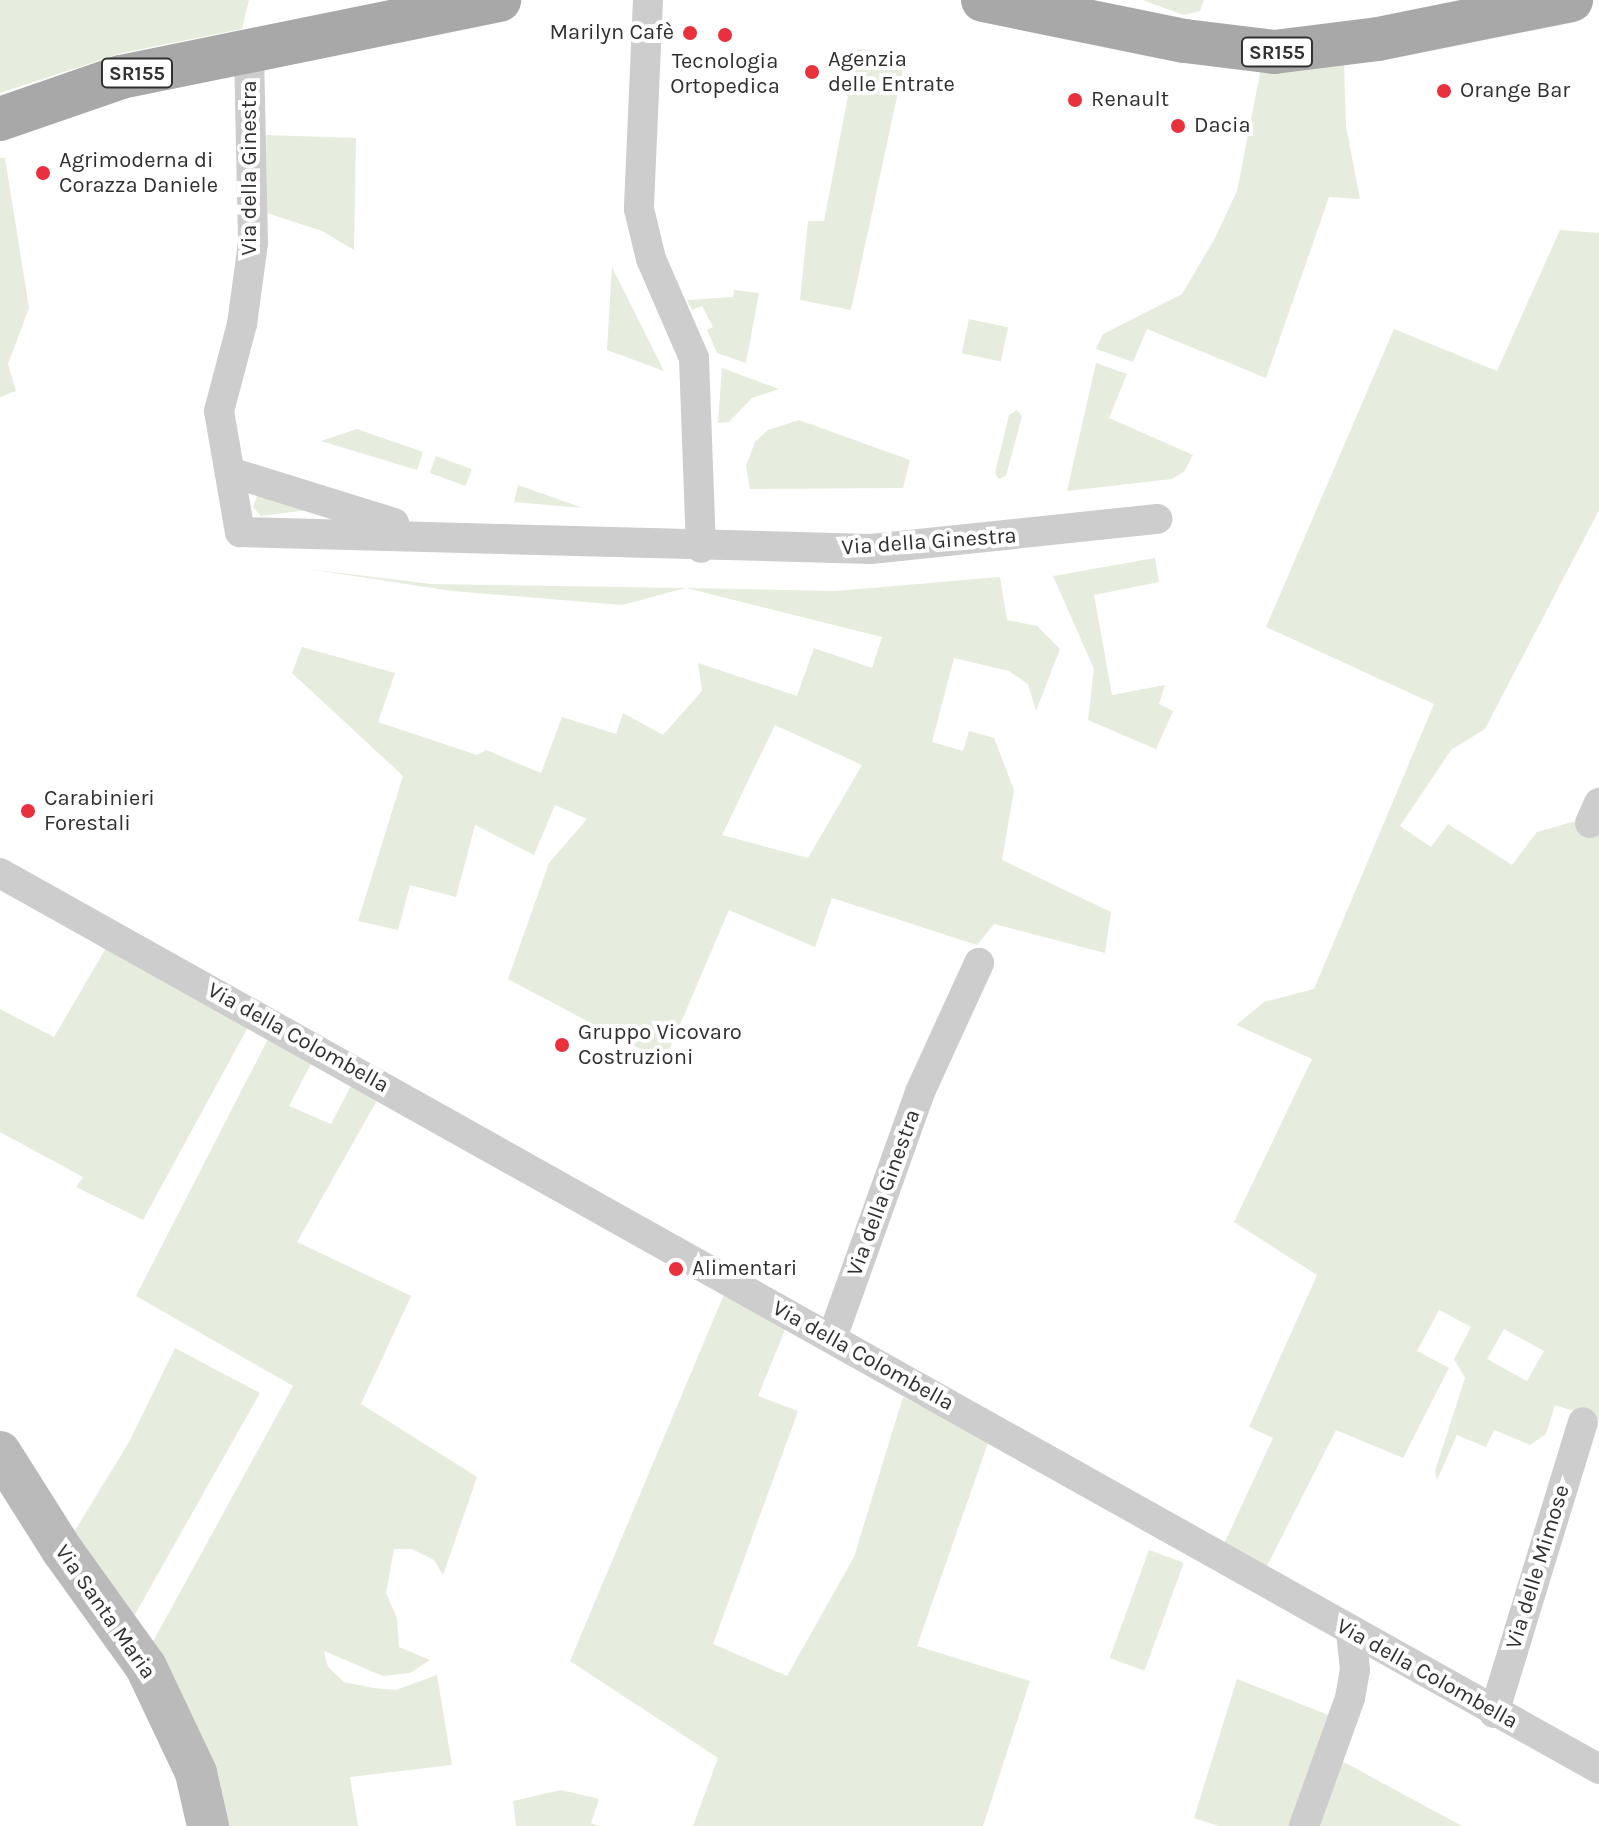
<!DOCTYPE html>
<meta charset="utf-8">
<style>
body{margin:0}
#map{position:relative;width:1599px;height:1826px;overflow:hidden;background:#fff;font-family:Karla,sans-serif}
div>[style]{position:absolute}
.green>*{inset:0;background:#e6edde;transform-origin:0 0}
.street>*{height:30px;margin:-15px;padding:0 15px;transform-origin:15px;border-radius:15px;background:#cdcdcd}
.secondary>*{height:42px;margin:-21px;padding:0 21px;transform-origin:21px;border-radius:21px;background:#bababa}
.primary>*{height:44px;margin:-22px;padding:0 22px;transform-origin:22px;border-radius:22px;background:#a8a8a8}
.dots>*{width:22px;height:22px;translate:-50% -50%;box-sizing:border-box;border:4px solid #fff;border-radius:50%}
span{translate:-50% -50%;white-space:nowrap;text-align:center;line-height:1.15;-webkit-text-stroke:8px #fff;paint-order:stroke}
.shield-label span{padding:2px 6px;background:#fff;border:2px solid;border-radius:6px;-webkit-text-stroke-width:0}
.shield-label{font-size:20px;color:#303030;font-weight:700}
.poi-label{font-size:22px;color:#303030}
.right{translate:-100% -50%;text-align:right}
.left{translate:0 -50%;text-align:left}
.street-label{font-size:22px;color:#303030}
</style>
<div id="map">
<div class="green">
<i style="clip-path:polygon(0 0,249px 0,242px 29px,122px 53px,0 93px)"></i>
<i style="clip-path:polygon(1142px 0,1204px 0,1200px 11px,1184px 15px)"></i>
<i style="clip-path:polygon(857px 49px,906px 55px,851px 310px,800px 300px,808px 221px,824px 221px)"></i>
<i style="clip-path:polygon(1344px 61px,1346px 126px,1360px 199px,1329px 197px,1266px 378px,1147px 329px,1133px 362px,1096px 349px,1103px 334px,1182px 294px,1214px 240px,1237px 191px,1262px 63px)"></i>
<i style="clip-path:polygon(266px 135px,356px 138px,354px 250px,322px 231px,267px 213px)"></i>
<i style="clip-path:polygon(0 158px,5px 158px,29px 308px,8px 364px,16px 391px,0 397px)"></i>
<i style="clip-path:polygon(evenodd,1560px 230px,1599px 233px,1599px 510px,1485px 729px,1451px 750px,1400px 826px,1431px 847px,1448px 824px,1512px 865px,1537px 832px,1572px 822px,1592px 826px,1599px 816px,1599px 1419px,1555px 1405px,1546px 1434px,1530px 1445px,1494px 1430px,1486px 1447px,1457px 1435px,1437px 1480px,1435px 1471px,1465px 1378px,1454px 1359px,1471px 1327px,1439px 1310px,1417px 1351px,1449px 1368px,1403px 1458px,1336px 1430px,1265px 1570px,1223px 1546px,1273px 1438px,1249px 1427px,1317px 1275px,1234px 1222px,1312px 1059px,1236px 1025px,1264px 1002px,1314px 989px,1434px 704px,1266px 627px,1394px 329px,1497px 371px,1560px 230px,1504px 1329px,1544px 1351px,1527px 1381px,1487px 1359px,1504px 1329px)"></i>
<i style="clip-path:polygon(612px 267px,664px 371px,607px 350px)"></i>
<i style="clip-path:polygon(734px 290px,759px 293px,746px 363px,717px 353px,707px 330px,713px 327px,702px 306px,692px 310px,687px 300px,733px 297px)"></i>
<i style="left:969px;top:319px;width:40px;height:35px;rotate:12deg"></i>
<i style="clip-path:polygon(1096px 363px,1127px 374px,1109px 418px,1193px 455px,1184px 472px,1172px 479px,1067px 491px)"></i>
<i style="clip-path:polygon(722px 368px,779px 389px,752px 398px,729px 422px,718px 423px)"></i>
<i style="clip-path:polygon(1017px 410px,1022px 416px,1006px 476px,999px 479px,995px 473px,1009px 415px)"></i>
<i style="clip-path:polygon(799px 420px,910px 460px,903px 488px,750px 489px,746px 466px,755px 442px,768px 430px)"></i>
<i style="clip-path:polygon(357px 429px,423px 452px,417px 470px,321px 441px)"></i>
<i style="left:436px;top:456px;width:38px;height:18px;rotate:20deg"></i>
<i style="clip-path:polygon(518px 485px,583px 508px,514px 502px)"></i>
<i style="clip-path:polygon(257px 496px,317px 509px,261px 516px,253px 507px)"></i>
<i style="clip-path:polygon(1155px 558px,1159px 582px,1094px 595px,1112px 695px,1165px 685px,1159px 704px,1173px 711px,1156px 749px,1088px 720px,1094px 669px,1053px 576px)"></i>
<i style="clip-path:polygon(evenodd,308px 569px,431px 584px,686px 588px,835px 591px,1000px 577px,1007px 620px,1037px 626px,1060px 649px,1036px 711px,1028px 684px,1009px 671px,954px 658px,932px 742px,963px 751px,969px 731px,994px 738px,1014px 790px,1002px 860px,1111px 912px,1105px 953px,994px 924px,977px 945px,832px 898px,815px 947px,729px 910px,664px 1062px,508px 979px,549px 863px,587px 819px,555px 805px,534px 855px,475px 825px,456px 897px,410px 885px,398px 930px,358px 921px,403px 776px,292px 673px,302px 647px,395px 673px,378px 722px,477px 755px,486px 750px,541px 773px,562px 717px,616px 734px,623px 713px,663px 735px,702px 691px,698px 663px,797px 696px,814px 648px,872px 668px,882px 637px,686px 588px,622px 605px,452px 591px,308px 569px,775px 725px,862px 765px,808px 858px,722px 835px,775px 725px)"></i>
<i style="clip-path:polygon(106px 948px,248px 1027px,143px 1220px,76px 1187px,83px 1177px,0 1132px,0 1009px,54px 1037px)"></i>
<i style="clip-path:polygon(270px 1035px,312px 1062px,289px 1106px,331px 1124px,354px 1080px,380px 1095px,297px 1242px,411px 1296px,361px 1404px,477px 1477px,443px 1575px,434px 1560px,412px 1549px,394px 1549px,386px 1593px,397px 1618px,399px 1647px,430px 1660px,410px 1673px,383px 1676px,324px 1651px,328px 1667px,344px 1682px,373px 1688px,396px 1690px,437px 1675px,452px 1765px,350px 1777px,358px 1826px,221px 1826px,150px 1647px,293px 1386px,136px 1296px)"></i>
<i style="clip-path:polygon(725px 1292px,787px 1325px,758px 1396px,798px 1411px,713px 1644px,787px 1676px,854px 1557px,903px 1397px,989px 1440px,917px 1646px,1030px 1681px,983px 1826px,693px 1826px,718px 1758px,570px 1661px)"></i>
<i style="clip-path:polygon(175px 1348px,260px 1393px,133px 1618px,74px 1532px,129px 1442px)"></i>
<i style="left:1149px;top:1550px;width:37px;height:115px;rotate:20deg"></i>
<i style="clip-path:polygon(1237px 1679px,1331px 1716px,1294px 1826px,1219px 1826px,1194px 1818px)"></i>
<i style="clip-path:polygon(1340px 1760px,1462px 1826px,1314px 1826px)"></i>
<i style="clip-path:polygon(561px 1790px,599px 1799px,591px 1823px,600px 1826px,516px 1826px,513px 1801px)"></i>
</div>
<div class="street">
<i style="left:648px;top:0;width:209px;rotate:92.5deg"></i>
<i style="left:639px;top:209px;width:51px;rotate:76.5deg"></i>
<i style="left:651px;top:259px;width:108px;rotate:66.5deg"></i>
<i style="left:694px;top:358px;width:190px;rotate:87.9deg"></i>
<i style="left:249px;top:52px;width:191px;rotate:88.8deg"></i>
<i style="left:253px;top:243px;width:82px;rotate:97.7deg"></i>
<i style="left:242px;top:324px;width:90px;rotate:104.8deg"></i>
<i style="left:219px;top:411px;width:123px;rotate:80.2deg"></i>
<i style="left:240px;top:532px;width:631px;rotate:1.54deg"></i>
<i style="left:871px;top:549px;width:288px;rotate:-6deg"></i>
<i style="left:230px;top:472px;width:172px;rotate:17.3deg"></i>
<i style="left:1590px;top:823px;width:22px;rotate:-66deg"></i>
<i style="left:0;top:873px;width:1833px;rotate:29.26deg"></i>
<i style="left:832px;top:1338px;width:261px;rotate:-70.3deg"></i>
<i style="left:920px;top:1092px;width:142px;rotate:-65.4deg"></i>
<i style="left:1494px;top:1713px;width:304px;rotate:-73deg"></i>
<i style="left:1304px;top:1826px;width:136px;rotate:-70.2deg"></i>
<i style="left:1350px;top:1698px;width:28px;rotate:-80deg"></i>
<i style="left:1355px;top:1670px;width:38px;rotate:-96deg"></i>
</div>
<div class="secondary">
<i style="left:0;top:1452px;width:116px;rotate:57.7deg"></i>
<i style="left:62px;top:1550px;width:144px;rotate:54.3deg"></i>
<i style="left:146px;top:1667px;width:117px;rotate:64.7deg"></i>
<i style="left:196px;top:1773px;width:54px;rotate:77.2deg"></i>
</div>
<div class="primary">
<i style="left:983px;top:0;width:206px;rotate:11.5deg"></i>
<i style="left:1185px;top:41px;width:90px;rotate:7deg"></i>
<i style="left:1274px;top:52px;width:105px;rotate:-7.1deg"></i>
<i style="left:1378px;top:39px;width:197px;rotate:-11.4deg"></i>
<i style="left:0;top:119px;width:128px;rotate:-19.1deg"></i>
<i style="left:121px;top:77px;width:386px;rotate:-11.5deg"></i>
</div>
<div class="dots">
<i style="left:690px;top:33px;background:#e9303d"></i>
<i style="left:725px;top:35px;background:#e9303d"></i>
<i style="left:812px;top:72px;background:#e9303d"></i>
<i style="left:1444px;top:91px;background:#e9303d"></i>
<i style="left:1075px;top:100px;background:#e9303d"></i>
<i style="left:1178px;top:126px;background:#e9303d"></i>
<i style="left:43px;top:173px;background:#e9303d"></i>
<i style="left:28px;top:811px;background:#e9303d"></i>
<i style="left:562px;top:1045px;background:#e9303d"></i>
<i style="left:676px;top:1269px;background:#e9303d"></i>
</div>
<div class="shield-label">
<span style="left:1277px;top:52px">SR155</span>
<span style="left:137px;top:73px">SR155</span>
</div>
<div class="poi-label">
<span class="right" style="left:674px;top:33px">Marilyn Cafè</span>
<span class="left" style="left:828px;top:72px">Agenzia<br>delle Entrate</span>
<span style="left:725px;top:74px">Tecnologia<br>Ortopedica</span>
<span class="left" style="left:1460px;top:91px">Orange Bar</span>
<span class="left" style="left:1091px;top:100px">Renault</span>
<span class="left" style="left:1194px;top:126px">Dacia</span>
<span class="left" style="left:59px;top:173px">Agrimoderna di<br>Corazza Daniele</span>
<span class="left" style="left:44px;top:811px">Carabinieri<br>Forestali</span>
<span class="left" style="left:578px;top:1045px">Gruppo Vicovaro<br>Costruzioni</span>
<span class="left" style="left:692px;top:1269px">Alimentari</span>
</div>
<div class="street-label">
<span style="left:250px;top:168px;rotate:-90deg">Via della Ginestra</span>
<span style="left:929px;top:542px;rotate:-4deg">Via della Ginestra</span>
<span style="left:298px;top:1038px;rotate:29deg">Via della Colombella</span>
<span style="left:884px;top:1193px;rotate:-70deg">Via della Ginestra</span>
<span style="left:863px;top:1356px;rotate:29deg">Via della Colombella</span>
<span style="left:1538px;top:1567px;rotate:-73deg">Via delle Mimose</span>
<span style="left:105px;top:1612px;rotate:55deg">Via Santa Maria</span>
<span style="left:1427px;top:1674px;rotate:29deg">Via della Colombella</span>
</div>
</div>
